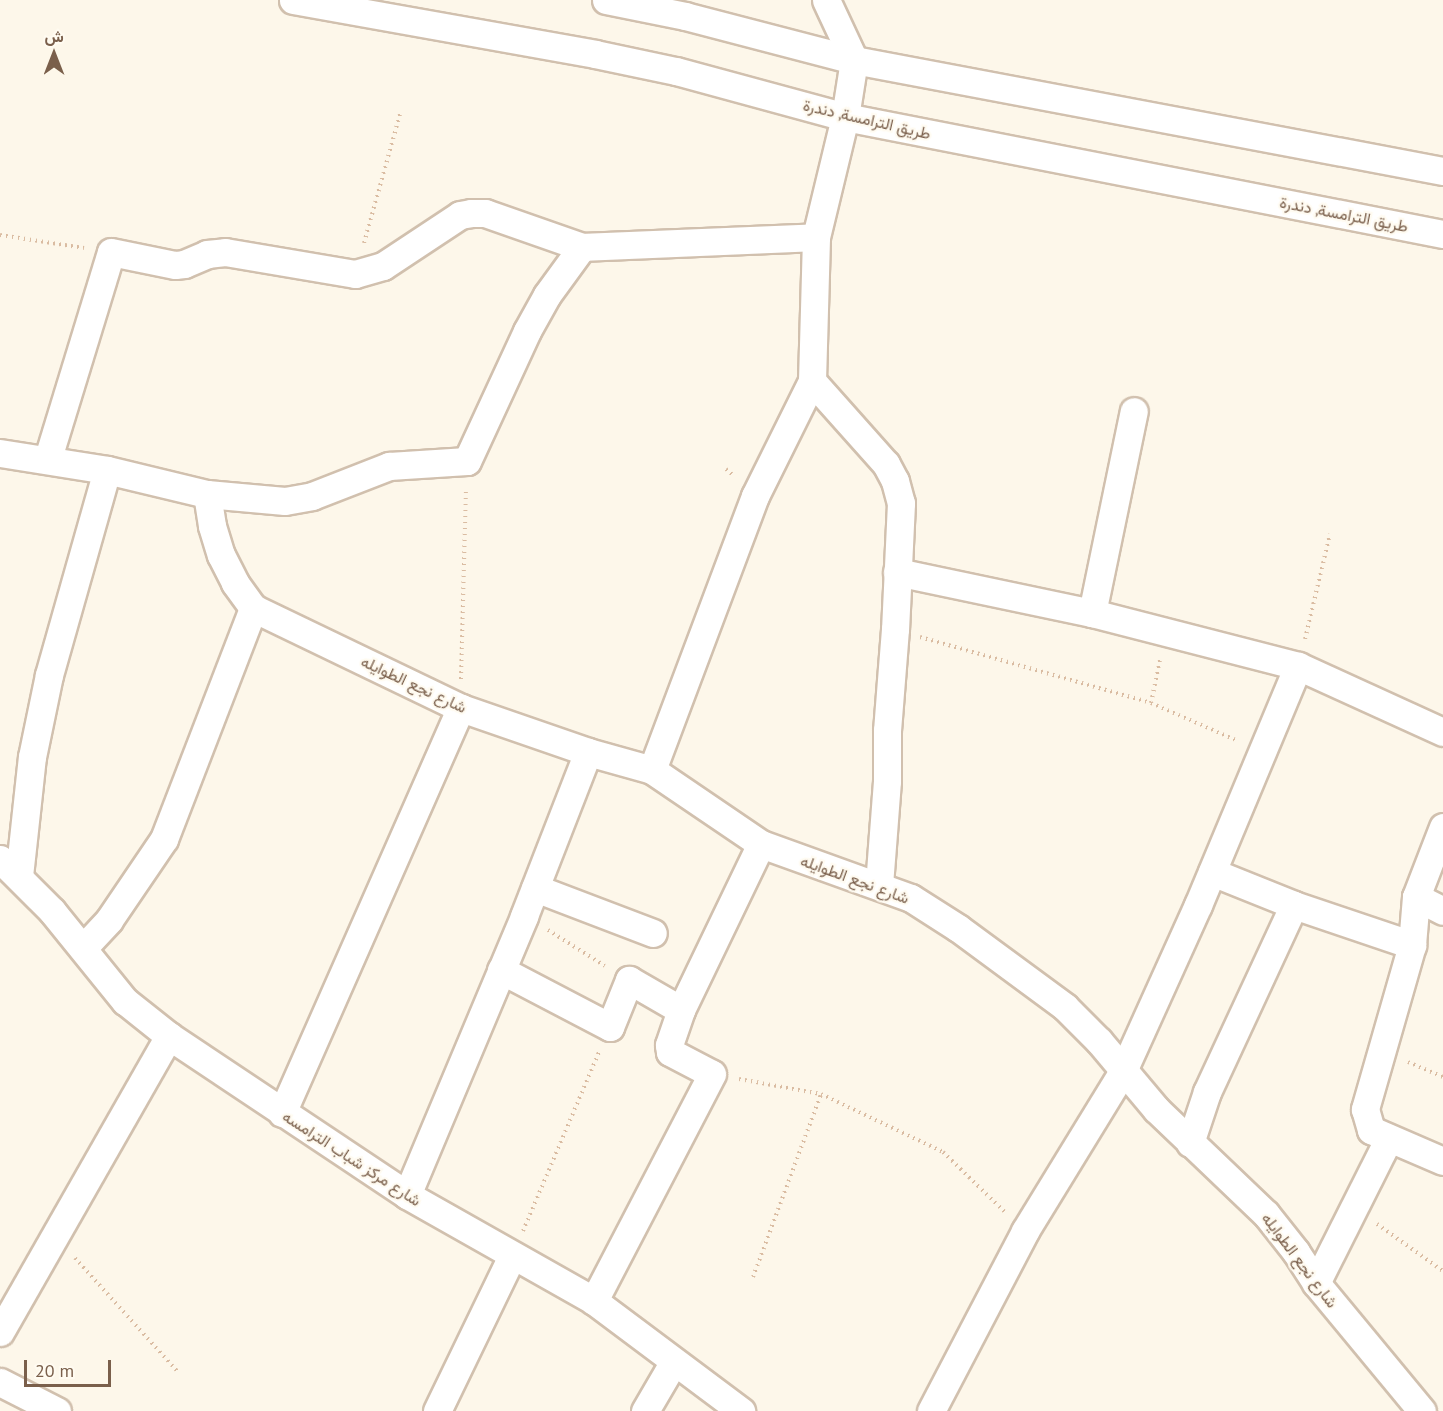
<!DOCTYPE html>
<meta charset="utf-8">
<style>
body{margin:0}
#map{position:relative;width:1443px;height:1411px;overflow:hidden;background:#fdf7ea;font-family:"PT Sans",Vazirmatn,sans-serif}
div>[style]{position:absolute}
.path>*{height:4px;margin-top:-2px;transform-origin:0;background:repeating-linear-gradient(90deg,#dabca2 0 1.5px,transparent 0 6px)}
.roads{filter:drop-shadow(2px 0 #d1c0ae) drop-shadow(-2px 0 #d1c0ae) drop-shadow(0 2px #d1c0ae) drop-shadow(0 -2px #d1c0ae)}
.street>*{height:27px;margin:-13.5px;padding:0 13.5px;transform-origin:13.5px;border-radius:13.5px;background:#fff}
span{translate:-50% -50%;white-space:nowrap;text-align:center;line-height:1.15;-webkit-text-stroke:4.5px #fffbf1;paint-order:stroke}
.street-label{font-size:16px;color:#7a5f4b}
.north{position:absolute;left:24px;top:24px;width:60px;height:60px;-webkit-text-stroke:4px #fffbf1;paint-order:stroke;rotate:0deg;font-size:16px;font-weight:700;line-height:24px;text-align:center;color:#7a5f4b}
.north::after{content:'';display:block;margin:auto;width:21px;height:27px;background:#7a5f4b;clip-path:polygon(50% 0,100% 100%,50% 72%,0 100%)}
.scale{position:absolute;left:24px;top:1360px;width:87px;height:27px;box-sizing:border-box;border:3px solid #7a5f4b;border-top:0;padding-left:8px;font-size:18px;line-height:21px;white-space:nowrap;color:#7a5f4b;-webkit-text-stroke:4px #fffbf1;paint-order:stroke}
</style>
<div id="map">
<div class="path">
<i style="left:0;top:235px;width:85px;rotate:8.8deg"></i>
<i style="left:364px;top:243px;width:134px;rotate:-74.4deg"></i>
<i style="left:726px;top:469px;width:11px;rotate:41deg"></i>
<i style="left:920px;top:637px;width:240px;rotate:15.9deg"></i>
<i style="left:1151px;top:703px;width:95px;rotate:23.6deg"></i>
<i style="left:1305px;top:639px;width:108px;rotate:-76.6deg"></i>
<i style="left:461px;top:679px;width:190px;rotate:-88.5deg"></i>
<i style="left:1151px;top:703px;width:44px;rotate:-78.2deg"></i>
<i style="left:548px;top:930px;width:67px;rotate:32.3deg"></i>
<i style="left:1408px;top:1062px;width:38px;rotate:23deg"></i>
<i style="left:739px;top:1079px;width:83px;rotate:10.4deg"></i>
<i style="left:821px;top:1094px;width:135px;rotate:25.4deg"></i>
<i style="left:943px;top:1152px;width:86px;rotate:44.1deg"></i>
<i style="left:1377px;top:1224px;width:81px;rotate:35.5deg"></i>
<i style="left:523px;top:1231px;width:197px;rotate:-67deg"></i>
<i style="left:75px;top:1258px;width:152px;rotate:47.9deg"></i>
<i style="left:753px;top:1277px;width:195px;rotate:-69.6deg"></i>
</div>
<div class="roads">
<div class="street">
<i style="left:293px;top:0;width:307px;rotate:10.1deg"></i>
<i style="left:595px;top:54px;width:83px;rotate:11.9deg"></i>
<i style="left:676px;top:71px;width:175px;rotate:15.2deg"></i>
<i style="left:845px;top:117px;width:609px;rotate:11.07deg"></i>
<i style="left:606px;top:0;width:81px;rotate:11.4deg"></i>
<i style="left:685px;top:16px;width:175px;rotate:14.6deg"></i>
<i style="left:854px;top:60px;width:599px;rotate:10.67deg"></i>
<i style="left:812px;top:381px;width:111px;rotate:48.3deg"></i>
<i style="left:886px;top:464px;width:19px;rotate:62deg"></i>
<i style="left:895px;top:481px;width:23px;rotate:75deg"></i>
<i style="left:901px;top:503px;width:126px;rotate:92.7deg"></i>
<i style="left:895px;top:629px;width:101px;rotate:94.5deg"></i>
<i style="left:887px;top:730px;width:51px;rotate:90deg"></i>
<i style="left:887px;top:781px;width:105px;rotate:94.4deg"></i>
<i style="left:0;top:453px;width:108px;rotate:9deg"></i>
<i style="left:107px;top:470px;width:103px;rotate:13.5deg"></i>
<i style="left:207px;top:494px;width:78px;rotate:5.1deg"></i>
<i style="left:285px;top:501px;width:27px;rotate:-10deg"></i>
<i style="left:312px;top:496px;width:83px;rotate:-21.3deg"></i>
<i style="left:389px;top:466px;width:78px;rotate:-3.7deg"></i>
<i style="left:467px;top:461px;width:143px;rotate:-65.2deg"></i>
<i style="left:527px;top:331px;width:41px;rotate:-60.9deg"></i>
<i style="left:547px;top:295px;width:59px;rotate:-53.9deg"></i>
<i style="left:48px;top:458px;width:215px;rotate:-73deg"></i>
<i style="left:111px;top:252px;width:65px;rotate:11.5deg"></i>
<i style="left:175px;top:265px;width:9px;rotate:-6deg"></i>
<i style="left:184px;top:264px;width:25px;rotate:-23deg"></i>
<i style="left:207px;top:254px;width:18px;rotate:-6deg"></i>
<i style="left:225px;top:252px;width:132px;rotate:9.6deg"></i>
<i style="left:355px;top:274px;width:29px;rotate:-16deg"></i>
<i style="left:383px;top:266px;width:92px;rotate:-33.5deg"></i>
<i style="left:460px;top:215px;width:11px;rotate:-10deg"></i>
<i style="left:471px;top:213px;width:14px"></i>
<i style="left:485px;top:213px;width:103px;rotate:19.3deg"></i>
<i style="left:582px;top:247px;width:234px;rotate:-2.4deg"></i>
<i style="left:207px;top:494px;width:32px;rotate:81deg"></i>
<i style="left:212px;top:526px;width:30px;rotate:73deg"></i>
<i style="left:221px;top:555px;width:31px;rotate:63deg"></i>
<i style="left:235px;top:583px;width:31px;rotate:54deg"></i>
<i style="left:253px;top:608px;width:231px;rotate:25.7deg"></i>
<i style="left:461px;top:708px;width:134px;rotate:19.1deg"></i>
<i style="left:588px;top:752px;width:66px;rotate:15.7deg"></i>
<i style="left:652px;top:770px;width:132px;rotate:34.2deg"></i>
<i style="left:761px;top:844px;width:159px;rotate:19.8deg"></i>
<i style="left:911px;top:898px;width:56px;rotate:32.6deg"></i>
<i style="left:958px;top:928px;width:133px;rotate:36.4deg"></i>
<i style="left:1065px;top:1007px;width:48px;rotate:45deg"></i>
<i style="left:1099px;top:1041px;width:89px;rotate:50deg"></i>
<i style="left:1156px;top:1109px;width:152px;rotate:43.7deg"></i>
<i style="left:1266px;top:1214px;width:48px;rotate:51.7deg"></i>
<i style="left:1296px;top:1252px;width:37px;rotate:57deg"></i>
<i style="left:1316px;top:1283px;width:166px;rotate:50.4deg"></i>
<i style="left:897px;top:572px;width:199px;rotate:11.9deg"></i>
<i style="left:1092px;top:613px;width:213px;rotate:14.4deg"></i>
<i style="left:1298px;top:666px;width:159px;rotate:24.5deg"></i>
<i style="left:1092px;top:613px;width:206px;rotate:-78.3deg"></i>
<i style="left:652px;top:770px;width:293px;rotate:-69.4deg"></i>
<i style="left:755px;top:496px;width:128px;rotate:-63.6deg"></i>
<i style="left:812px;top:381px;width:144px;rotate:-88.4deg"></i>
<i style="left:816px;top:237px;width:123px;rotate:-76.4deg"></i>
<i style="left:845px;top:117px;width:58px;rotate:-81deg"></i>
<i style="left:854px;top:60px;width:66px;rotate:-115deg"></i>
<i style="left:1443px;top:827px;width:75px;rotate:111.1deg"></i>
<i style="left:1416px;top:897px;width:48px;rotate:94.8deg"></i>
<i style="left:1412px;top:945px;width:171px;rotate:106deg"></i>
<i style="left:1365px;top:1109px;width:22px;rotate:74deg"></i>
<i style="left:1371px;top:1130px;width:78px;rotate:23.3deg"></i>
<i style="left:0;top:859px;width:74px;rotate:45deg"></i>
<i style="left:52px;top:911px;width:116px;rotate:51deg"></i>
<i style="left:125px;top:1001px;width:56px;rotate:38.5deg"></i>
<i style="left:169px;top:1036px;width:286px;rotate:33.7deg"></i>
<i style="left:407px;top:1195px;width:215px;rotate:29.5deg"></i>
<i style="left:594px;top:1301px;width:184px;rotate:36.8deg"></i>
<i style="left:1212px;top:872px;width:88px;rotate:21.9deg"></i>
<i style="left:19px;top:876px;width:120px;rotate:-83.8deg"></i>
<i style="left:32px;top:757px;width:84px;rotate:-78.3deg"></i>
<i style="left:49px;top:675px;width:213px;rotate:-74.2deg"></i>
<i style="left:535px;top:888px;width:126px;rotate:20.9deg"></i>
<i style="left:1416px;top:897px;width:30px;rotate:27deg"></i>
<i style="left:84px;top:947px;width:37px;rotate:-47deg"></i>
<i style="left:109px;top:920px;width:98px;rotate:-55.8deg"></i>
<i style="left:164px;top:839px;width:248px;rotate:-68.9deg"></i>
<i style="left:501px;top:970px;width:123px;rotate:27.6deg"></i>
<i style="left:610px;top:1027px;width:51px;rotate:-68deg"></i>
<i style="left:629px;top:980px;width:60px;rotate:30deg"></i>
<i style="left:681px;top:1010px;width:37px;rotate:109deg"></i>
<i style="left:669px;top:1045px;width:7px;rotate:82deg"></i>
<i style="left:670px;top:1052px;width:47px;rotate:27.6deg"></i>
<i style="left:712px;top:1074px;width:256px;rotate:117.5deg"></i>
<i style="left:681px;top:1010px;width:184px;rotate:-64.3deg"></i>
<i style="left:282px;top:1113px;width:443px;rotate:-66.2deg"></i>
<i style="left:1190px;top:1143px;width:54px;rotate:-71.6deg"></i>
<i style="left:1207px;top:1092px;width:206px;rotate:-65.1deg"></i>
<i style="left:1294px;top:905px;width:125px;rotate:18.7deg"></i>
<i style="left:407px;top:1195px;width:303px;rotate:-67.2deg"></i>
<i style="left:524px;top:916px;width:176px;rotate:-68.7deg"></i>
<i style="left:1316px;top:1283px;width:162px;rotate:-63.3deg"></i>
<i style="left:0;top:1332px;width:341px;rotate:-60.3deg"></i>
<i style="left:0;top:1382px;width:64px;rotate:27deg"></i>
<i style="left:437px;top:1411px;width:172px;rotate:-64.2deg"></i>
<i style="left:645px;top:1411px;width:56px;rotate:-59.7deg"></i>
<i style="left:931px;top:1411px;width:203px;rotate:-62.4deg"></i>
<i style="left:1025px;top:1231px;width:188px;rotate:-58.5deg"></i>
<i style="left:1123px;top:1071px;width:182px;rotate:-65.7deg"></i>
<i style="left:1198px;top:905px;width:259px;rotate:-67.3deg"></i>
</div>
</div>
<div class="street-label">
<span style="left:867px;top:119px;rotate:13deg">طريق الترامسة, دندرة</span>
<span style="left:1344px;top:214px;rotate:11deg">طريق الترامسة, دندرة</span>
<span style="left:414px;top:684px;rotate:25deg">شارع نجع الطوايله</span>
<span style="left:855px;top:879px;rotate:20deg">شارع نجع الطوايله</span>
<span style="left:352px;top:1158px;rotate:33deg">شارع مركز شباب الترامسه</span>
<span style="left:1300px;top:1260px;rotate:53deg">شارع نجع الطوايله</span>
</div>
<div class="north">ش</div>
<div class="scale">20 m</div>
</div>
